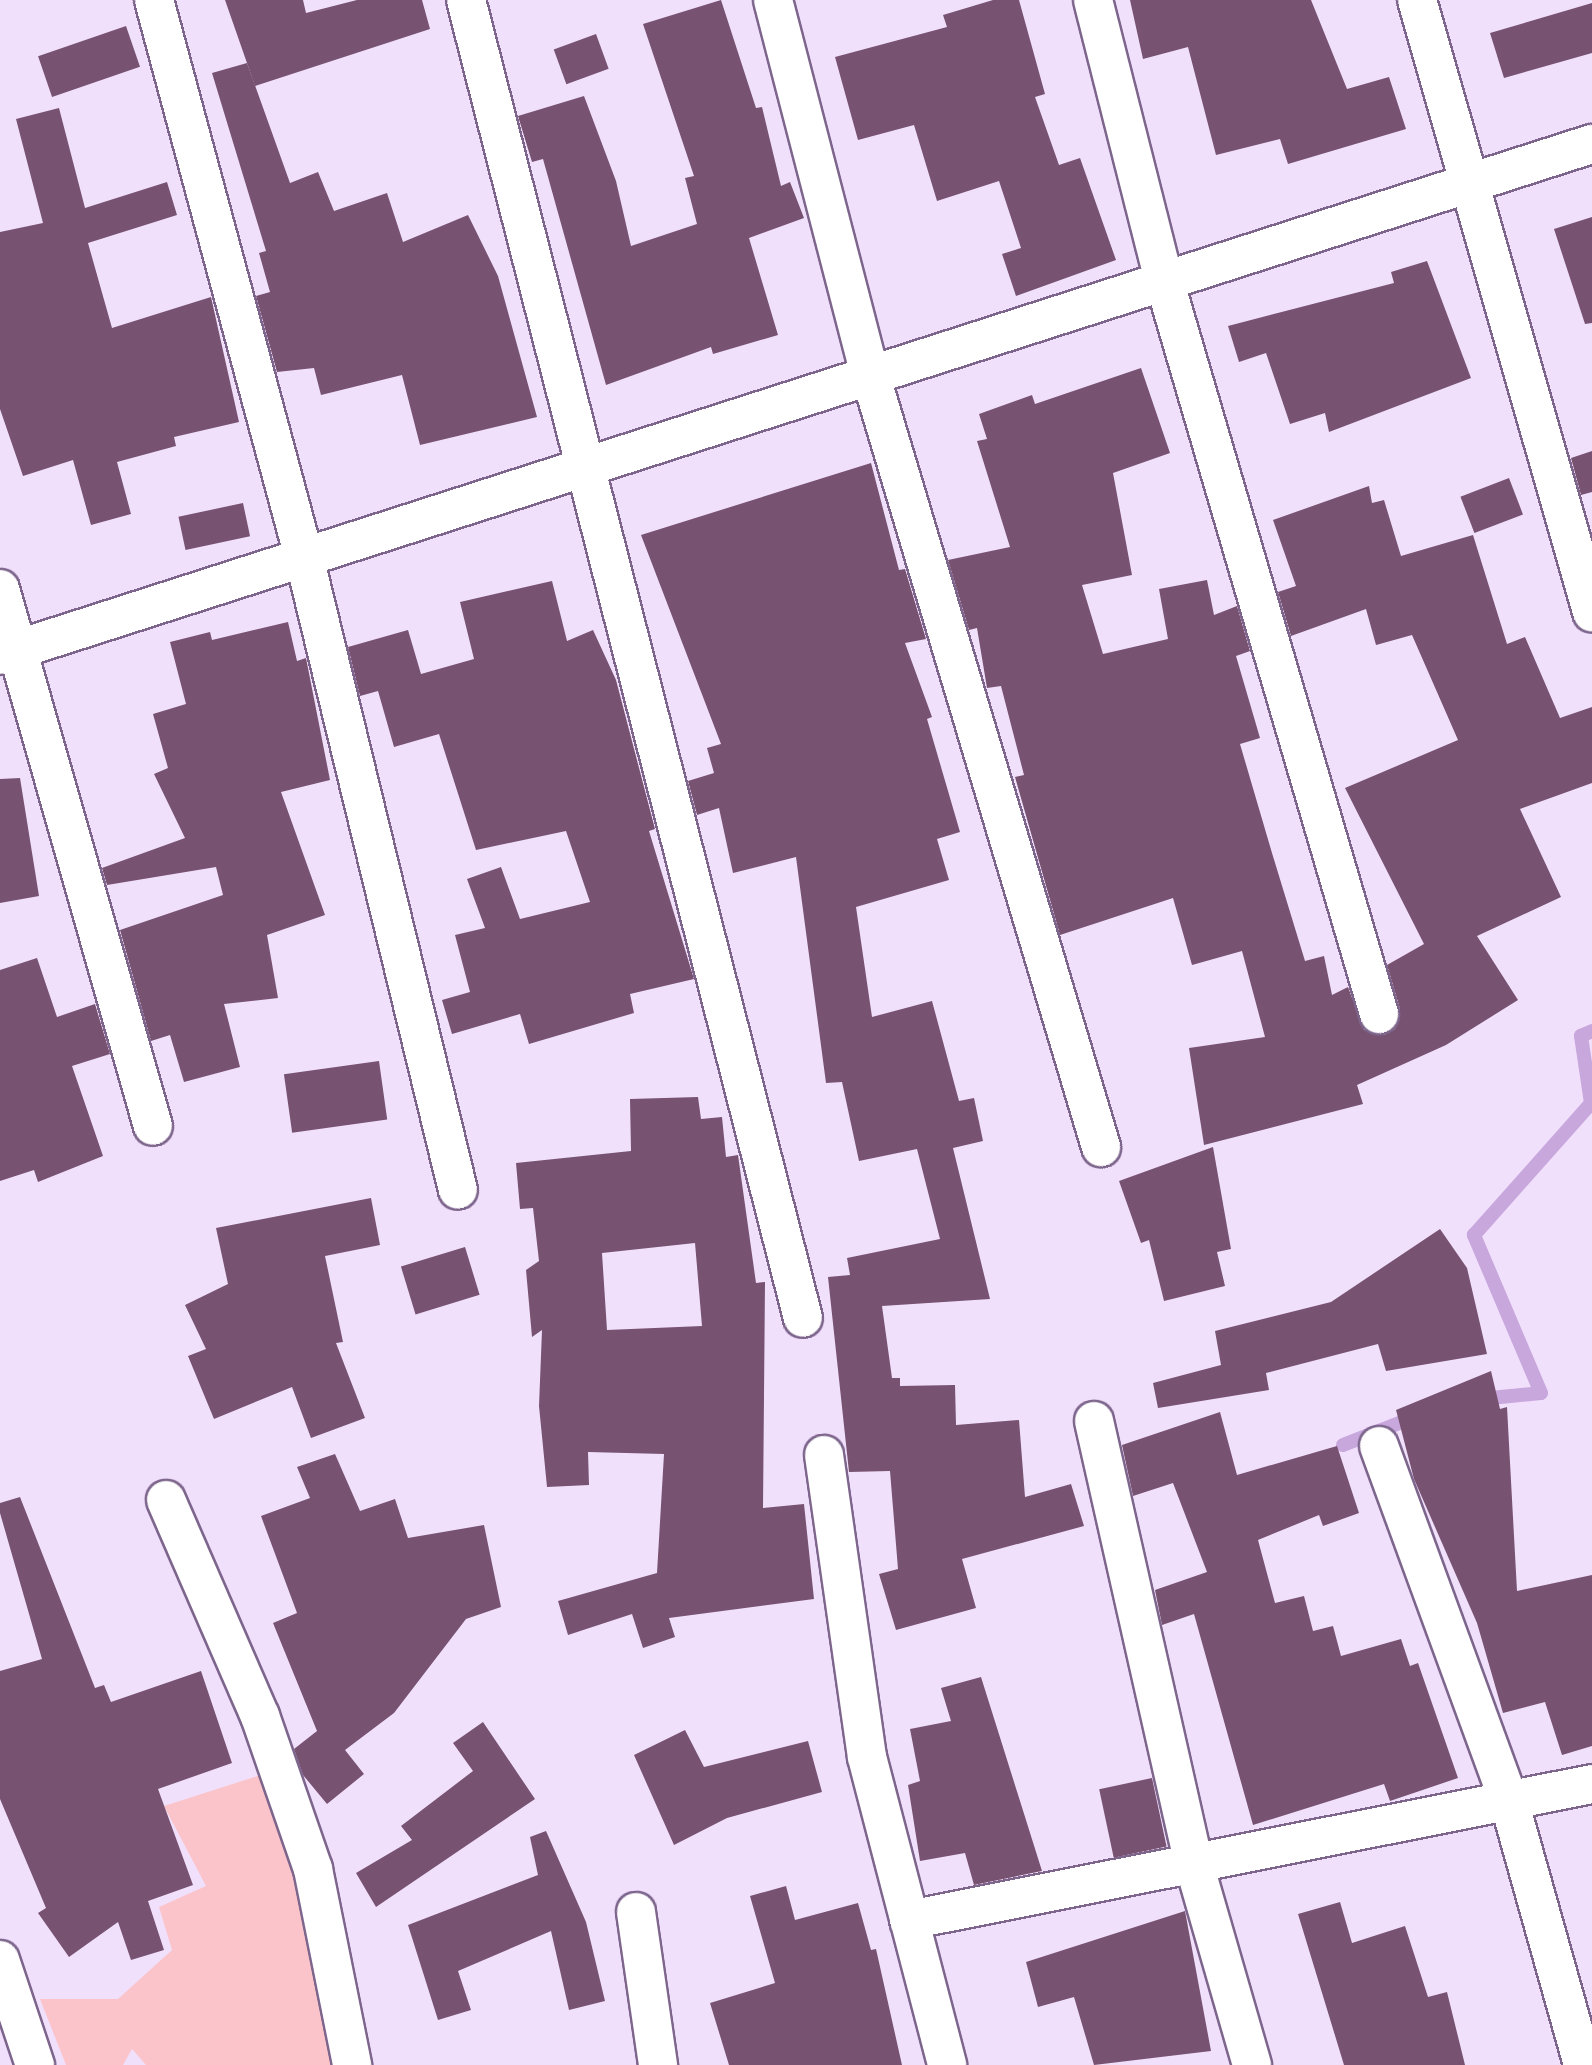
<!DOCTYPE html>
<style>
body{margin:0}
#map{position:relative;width:1592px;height:2065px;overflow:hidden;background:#f1e0fc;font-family:"Titillium Web",sans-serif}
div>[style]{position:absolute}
.green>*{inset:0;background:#fbc4ca}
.stream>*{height:14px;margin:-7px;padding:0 7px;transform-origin:7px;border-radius:7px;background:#c8a7dd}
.building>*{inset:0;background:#775271;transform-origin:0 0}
.roads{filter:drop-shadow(2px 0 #7d658c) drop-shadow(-2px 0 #7d658c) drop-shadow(0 2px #7d658c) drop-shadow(0 -2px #7d658c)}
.minor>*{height:38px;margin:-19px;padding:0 19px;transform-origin:19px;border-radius:19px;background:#fff}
span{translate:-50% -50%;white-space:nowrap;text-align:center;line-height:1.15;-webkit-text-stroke:7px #f1e0fc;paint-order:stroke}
</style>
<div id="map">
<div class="green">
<i style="clip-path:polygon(270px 1772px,343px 2065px,146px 2065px,132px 2049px,123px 2065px,66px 2065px,40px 1999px,118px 1999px,172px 1950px,159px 1907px,206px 1886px,164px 1806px)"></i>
</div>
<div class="stream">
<i style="left:1480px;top:1399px;width:61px;rotate:-5.6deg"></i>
<i style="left:1541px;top:1393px;width:172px;rotate:-113deg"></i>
<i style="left:1474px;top:1235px;width:176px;rotate:-48.4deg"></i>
<i style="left:1591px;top:1103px;width:68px;rotate:-98.5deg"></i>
<i style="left:1581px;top:1036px;width:12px;rotate:-24deg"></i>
<i style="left:1343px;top:1445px;width:79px;rotate:-21.4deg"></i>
</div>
<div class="building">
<i style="clip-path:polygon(225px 0,303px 0,306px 13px,357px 0,422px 0,430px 29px,255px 86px)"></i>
<i style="clip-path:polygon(721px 0,756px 108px,762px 107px,781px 186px,790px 182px,804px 218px,749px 238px,778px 335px,713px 354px,711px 347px,606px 385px,543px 159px,532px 162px,518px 116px,584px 96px,616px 181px,631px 246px,697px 224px,685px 178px,694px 176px,643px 24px)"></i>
<i style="clip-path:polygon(993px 0,1019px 0,1045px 94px,1035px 97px,1059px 165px,1080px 158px,1116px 260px,1016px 296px,1002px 254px,1021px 248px,999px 181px,937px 201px,914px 125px,858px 140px,835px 57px,947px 27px,943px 15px)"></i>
<i style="clip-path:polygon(1130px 0,1311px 0,1347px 89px,1389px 77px,1406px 129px,1288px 164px,1280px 139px,1216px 155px,1188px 47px,1143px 59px)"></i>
<i style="clip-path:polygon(1592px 3px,1592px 53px,1504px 78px,1490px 33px)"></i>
<i style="left:126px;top:26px;width:43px;height:93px;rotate:71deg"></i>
<i style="left:596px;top:34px;width:37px;height:45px;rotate:70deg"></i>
<i style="clip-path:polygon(247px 63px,290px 183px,318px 172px,334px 211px,387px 193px,403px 242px,468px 215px,498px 276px,537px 417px,420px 445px,402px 375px,321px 395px,314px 368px,277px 372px,256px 296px,270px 292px,259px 253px,266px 251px,212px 73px)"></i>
<i style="clip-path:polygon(59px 108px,85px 208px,167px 182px,177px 215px,88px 243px,112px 328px,211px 297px,239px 422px,174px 437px,176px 446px,117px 462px,131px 514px,91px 525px,73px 460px,23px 476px,0 409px,0 232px,43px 223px,16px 119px)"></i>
<i style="clip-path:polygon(1592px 217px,1592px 323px,1585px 324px,1554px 229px)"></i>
<i style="clip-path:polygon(1427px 261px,1471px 378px,1329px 432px,1325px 413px,1290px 424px,1266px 353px,1239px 362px,1228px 326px,1394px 283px,1391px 272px)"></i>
<i style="clip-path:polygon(1141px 368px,1170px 453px,1113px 473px,1132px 575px,1082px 585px,1103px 654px,1168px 639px,1159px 589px,1207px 580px,1214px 615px,1237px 606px,1250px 651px,1236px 656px,1260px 738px,1240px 744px,1272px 853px,1305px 961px,1324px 956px,1332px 995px,1348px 987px,1364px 1030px,1384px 1035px,1395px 1029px,1400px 1009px,1387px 965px,1424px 944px,1345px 788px,1458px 740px,1412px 635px,1376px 645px,1366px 609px,1291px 636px,1278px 592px,1296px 586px,1273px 520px,1369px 486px,1372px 503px,1384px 500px,1401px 556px,1473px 535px,1507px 644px,1525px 637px,1560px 718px,1592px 707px,1592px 783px,1520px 809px,1561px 897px,1477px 936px,1518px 1000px,1446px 1045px,1357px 1085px,1363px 1104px,1204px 1145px,1189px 1048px,1265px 1037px,1242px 951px,1192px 965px,1173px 898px,1060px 935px,1015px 777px,1024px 775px,1001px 686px,987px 688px,977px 628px,969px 630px,948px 560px,1010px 547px,977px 441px,987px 439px,979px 414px,1032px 395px,1035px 404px)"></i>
<i style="clip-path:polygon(1592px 451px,1592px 492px,1581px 495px,1571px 458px)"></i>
<i style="clip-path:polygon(871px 463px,899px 570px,905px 569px,926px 639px,905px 643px,932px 717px,927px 719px,960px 832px,937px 839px,949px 880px,856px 907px,872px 1017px,932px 1001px,959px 1101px,974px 1098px,983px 1141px,953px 1148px,990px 1299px,882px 1306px,892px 1378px,900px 1378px,900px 1386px,955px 1385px,956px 1425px,1019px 1420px,1025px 1497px,1071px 1484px,1084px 1526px,962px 1559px,976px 1608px,896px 1630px,879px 1574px,898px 1569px,890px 1471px,849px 1472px,828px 1277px,850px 1275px,847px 1258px,940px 1239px,917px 1149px,859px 1161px,842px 1082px,826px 1083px,796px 857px,733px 873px,719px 808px,697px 815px,688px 781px,714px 773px,707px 748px,721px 744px,641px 535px)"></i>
<i style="left:1509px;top:478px;width:39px;height:52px;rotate:69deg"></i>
<i style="left:243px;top:503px;width:34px;height:66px;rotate:78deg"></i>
<i style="clip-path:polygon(552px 581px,567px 641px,593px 630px,616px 680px,655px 829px,649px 831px,694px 979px,630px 994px,634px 1013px,529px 1044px,520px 1014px,452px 1034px,442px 1000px,470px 992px,455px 935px,485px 928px,467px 879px,501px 867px,520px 919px,590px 902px,566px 831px,476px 850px,439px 734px,394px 747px,378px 691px,360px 696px,348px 647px,408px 630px,421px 674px,474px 659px,460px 602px)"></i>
<i style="clip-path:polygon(288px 622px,297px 661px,306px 658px,330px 780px,281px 792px,325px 915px,267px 935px,278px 998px,224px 1004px,240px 1067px,184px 1082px,170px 1035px,151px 1041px,120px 930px,223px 895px,216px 867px,107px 885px,102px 868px,185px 838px,154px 774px,168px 768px,153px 714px,186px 704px,170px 642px,210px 632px,212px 640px)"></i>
<i style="clip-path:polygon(20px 778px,39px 896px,0 903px,0 779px)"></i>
<i style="clip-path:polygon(37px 958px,57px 1017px,95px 1004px,110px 1054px,72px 1066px,103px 1156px,38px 1182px,34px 1170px,0 1181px,0 970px)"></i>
<i style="left:379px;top:1061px;width:59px;height:96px;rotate:82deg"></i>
<i style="clip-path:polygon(evenodd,698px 1097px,701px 1119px,722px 1117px,726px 1157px,738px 1155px,756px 1283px,765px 1282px,763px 1508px,804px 1504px,814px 1599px,669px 1618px,675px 1637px,643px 1648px,632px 1614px,568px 1635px,558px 1601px,657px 1573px,664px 1454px,588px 1452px,589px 1485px,547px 1487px,539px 1406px,542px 1330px,532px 1337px,526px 1270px,539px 1261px,533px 1208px,520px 1209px,516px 1163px,631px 1151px,630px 1099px,698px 1097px,695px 1243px,702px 1326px,607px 1330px,602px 1253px,695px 1243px)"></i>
<i style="clip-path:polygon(1213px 1147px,1231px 1249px,1217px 1252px,1225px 1286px,1164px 1301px,1149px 1240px,1141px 1243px,1119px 1181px)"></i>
<i style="clip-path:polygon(371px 1198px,380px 1245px,325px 1256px,343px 1342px,336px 1343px,365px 1418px,311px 1438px,292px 1387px,214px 1419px,188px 1356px,206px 1349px,185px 1305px,228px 1284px,216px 1228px)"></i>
<i style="clip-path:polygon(1440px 1229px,1467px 1268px,1487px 1354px,1386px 1371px,1378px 1344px,1266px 1373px,1269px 1390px,1158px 1408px,1153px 1383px,1221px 1365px,1215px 1331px,1331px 1302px)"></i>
<i style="left:465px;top:1247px;width:50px;height:67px;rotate:73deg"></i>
<i style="clip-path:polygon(1491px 1371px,1500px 1409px,1507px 1407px,1517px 1591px,1592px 1575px,1592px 1746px,1562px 1755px,1545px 1702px,1503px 1713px,1477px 1623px,1414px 1479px,1396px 1410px)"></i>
<i style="clip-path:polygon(1220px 1412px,1237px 1475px,1337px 1446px,1359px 1513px,1323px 1526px,1319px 1515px,1258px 1540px,1275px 1603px,1304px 1596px,1313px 1631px,1333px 1626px,1341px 1656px,1401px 1639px,1410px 1666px,1418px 1663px,1458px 1778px,1390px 1801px,1384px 1784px,1253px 1825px,1194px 1614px,1162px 1625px,1155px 1590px,1207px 1572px,1173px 1483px,1133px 1496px,1122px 1445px)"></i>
<i style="clip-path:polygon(335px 1454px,360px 1511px,395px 1499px,408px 1538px,484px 1525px,501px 1607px,466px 1619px,394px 1713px,345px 1750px,364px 1774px,327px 1804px,303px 1775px,294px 1749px,317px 1731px,273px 1623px,297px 1613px,261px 1516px,310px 1498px,297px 1467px)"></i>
<i style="clip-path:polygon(20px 1497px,95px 1688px,104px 1685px,111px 1702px,201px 1671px,232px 1763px,158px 1789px,193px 1885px,148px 1901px,164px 1950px,131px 1960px,118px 1922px,69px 1957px,38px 1913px,46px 1908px,0 1799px,0 1671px,42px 1659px,0 1513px,0 1503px)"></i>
<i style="clip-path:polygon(981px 1677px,1042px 1871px,974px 1885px,965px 1853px,920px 1861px,908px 1785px,920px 1781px,910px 1729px,951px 1721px,941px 1688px)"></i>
<i style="clip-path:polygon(483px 1722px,535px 1799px,376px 1907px,356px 1873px,412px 1840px,401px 1826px,473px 1771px,453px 1743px)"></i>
<i style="clip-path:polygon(685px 1730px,704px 1767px,808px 1741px,822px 1792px,727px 1818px,674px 1845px,634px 1755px)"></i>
<i style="left:1152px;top:1778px;width:70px;height:54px;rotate:78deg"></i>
<i style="clip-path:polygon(546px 1831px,586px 1922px,605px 2001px,569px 2010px,551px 1931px,458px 1971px,471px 2010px,438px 2020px,408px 1925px,538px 1875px,530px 1837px)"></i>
<i style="clip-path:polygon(786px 1886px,795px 1920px,858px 1903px,871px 1950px,876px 1949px,902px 2065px,729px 2065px,710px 2003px,775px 1983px,750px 1896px)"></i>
<i style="clip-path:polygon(1340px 1902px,1352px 1943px,1405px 1926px,1428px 1997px,1447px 1992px,1465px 2065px,1344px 2065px,1298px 1914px)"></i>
<i style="clip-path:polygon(1185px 1911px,1211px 2051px,1094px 2065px,1074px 1997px,1038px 2007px,1026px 1962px)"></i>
</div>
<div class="roads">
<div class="minor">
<i style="left:154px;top:0;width:577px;rotate:74.93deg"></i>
<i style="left:304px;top:557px;width:651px;rotate:76.33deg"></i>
<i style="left:466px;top:0;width:1360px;rotate:75.66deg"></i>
<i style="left:773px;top:0;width:386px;rotate:75.5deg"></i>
<i style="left:870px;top:374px;width:807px;rotate:73.36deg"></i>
<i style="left:1093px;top:0;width:289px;rotate:75.8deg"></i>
<i style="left:1164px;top:280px;width:765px;rotate:73.67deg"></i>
<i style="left:1417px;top:0;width:637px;rotate:74.04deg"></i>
<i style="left:0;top:589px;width:558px;rotate:74.1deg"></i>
<i style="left:0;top:655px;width:1672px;rotate:-17.8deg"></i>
<i style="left:1094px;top:1421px;width:454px;rotate:77.3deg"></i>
<i style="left:1194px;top:1864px;width:209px;rotate:73.9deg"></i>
<i style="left:1379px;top:1446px;width:378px;rotate:69.9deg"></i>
<i style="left:1509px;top:1801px;width:274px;rotate:74.3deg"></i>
<i style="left:824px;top:1455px;width:305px;rotate:81.9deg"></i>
<i style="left:867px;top:1757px;width:318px;rotate:75.4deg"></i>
<i style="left:166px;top:1500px;width:236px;rotate:66.5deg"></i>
<i style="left:260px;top:1716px;width:162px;rotate:70.9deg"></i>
<i style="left:313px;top:1869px;width:200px;rotate:78.7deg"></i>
<i style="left:636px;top:1912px;width:155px;rotate:81.8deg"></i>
<i style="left:909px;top:1920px;width:696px;rotate:-11.26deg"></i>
<i style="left:0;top:1960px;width:111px;rotate:71.6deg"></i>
</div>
</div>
</div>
